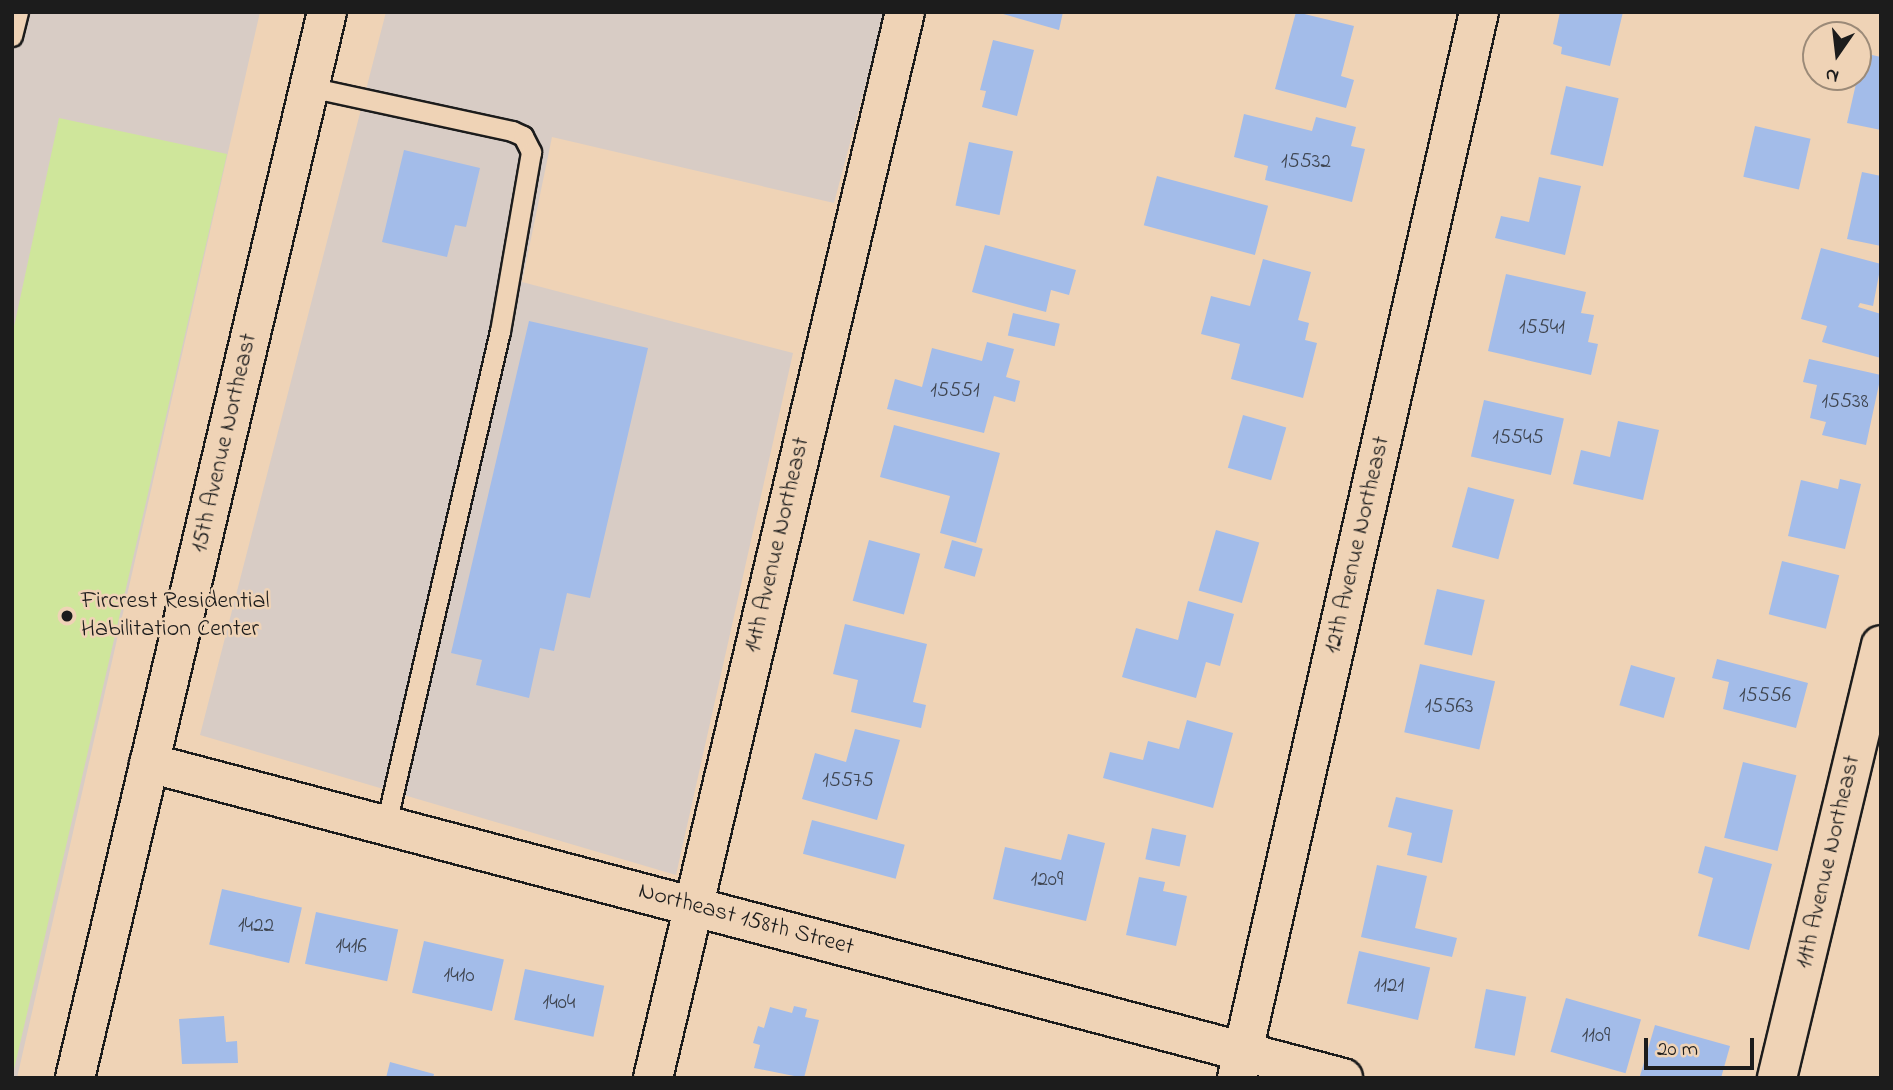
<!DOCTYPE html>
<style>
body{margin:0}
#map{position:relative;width:1893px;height:1090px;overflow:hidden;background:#efd3b6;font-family:"Indie Flower",sans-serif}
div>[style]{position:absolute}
.built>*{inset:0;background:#d8ccc5}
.green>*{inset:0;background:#cfe69b}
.building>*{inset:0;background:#a3bce9;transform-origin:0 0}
.roads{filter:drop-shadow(2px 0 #1c1c1c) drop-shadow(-2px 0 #1c1c1c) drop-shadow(0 2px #1c1c1c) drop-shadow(0 -2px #1c1c1c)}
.lane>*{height:19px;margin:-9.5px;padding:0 9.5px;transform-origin:9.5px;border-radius:9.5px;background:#efd3b6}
.street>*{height:38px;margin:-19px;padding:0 19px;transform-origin:19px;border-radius:19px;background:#efd3b6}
.secondary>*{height:38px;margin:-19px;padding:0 19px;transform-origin:19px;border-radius:19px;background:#efd3b6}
.dots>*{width:19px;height:19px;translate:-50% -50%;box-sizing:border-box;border:4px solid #efd3b6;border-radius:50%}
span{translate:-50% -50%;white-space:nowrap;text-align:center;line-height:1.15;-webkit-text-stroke:5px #efd3b6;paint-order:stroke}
.number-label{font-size:21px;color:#3e444f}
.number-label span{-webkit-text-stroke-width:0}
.street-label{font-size:24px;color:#1c1c1c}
.poi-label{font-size:24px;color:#1c1c1c}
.left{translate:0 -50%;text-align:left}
.frame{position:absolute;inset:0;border:14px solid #1c1c1c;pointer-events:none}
.north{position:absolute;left:1802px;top:21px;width:70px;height:70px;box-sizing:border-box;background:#efd3b6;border:2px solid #9b8a78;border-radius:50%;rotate:194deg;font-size:19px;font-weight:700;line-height:28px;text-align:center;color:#1c1c1c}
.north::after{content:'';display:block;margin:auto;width:24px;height:32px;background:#1c1c1c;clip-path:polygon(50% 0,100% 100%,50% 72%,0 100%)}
.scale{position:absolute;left:1644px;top:1038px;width:110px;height:32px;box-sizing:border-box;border:4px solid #1c1c1c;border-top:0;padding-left:9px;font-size:21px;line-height:24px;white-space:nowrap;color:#1c1c1c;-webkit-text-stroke:5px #efd3b6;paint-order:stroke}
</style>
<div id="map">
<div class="built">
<i style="clip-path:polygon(12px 12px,260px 12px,17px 1078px,12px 1078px)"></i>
<i style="clip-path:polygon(386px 12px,885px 12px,834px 203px,552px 137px,522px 282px,793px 353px,676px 875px,200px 735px)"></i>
</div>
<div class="green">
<i style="clip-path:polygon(59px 118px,227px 154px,12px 1078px,12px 336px)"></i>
</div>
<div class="building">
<i style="clip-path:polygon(996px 12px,1063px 12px,1059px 30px)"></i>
<i style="clip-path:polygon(1296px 12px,1354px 26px,1341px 76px,1354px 80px,1346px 108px,1275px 89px)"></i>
<i style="clip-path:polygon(1560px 12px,1623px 12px,1610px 66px,1561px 54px,1562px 47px,1553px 44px)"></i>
<i style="clip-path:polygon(993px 40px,1034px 50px,1017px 116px,982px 107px,986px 91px,980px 90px)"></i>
<i style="clip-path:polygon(1863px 53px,1881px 57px,1881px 130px,1847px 123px)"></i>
<i style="left:1566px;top:86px;width:54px;height:70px;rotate:13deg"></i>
<i style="clip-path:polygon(1244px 114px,1312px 131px,1316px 117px,1356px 127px,1351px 146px,1365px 149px,1352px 202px,1265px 180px,1268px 166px,1234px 157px)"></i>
<i style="left:1755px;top:126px;width:57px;height:52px;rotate:13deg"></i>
<i style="left:969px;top:142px;width:45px;height:65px;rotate:12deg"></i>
<i style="clip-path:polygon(404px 150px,480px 168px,466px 227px,455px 225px,447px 257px,382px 242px)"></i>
<i style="clip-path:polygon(1862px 172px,1881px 176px,1881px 246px,1847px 239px)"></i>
<i style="left:1157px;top:176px;width:115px;height:51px;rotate:15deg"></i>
<i style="clip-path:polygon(1539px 177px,1581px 186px,1565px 255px,1495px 238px,1501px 216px,1529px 222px)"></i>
<i style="clip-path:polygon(985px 245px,1076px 270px,1069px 295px,1051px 290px,1046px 312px,972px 292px)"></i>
<i style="clip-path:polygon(1821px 248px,1881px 264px,1873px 306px,1860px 303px,1858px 307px,1881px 314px,1881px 358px,1822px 342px,1827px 326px,1801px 319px)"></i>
<i style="clip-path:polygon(1263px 259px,1311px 272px,1298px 320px,1309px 323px,1305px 340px,1317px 343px,1303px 398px,1231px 379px,1240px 344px,1201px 334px,1211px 296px,1250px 306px)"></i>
<i style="clip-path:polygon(1506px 274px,1586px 292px,1581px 313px,1594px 315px,1588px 342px,1598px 344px,1591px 375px,1488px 351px)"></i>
<i style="left:1013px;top:313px;width:48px;height:23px;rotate:13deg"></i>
<i style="clip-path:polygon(529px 321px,648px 348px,590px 598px,567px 593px,554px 651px,540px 648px,529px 698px,476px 685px,482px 660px,451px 653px)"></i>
<i style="clip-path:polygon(987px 342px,1014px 349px,1006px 377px,1020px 381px,1015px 402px,994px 396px,984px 433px,887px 409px,895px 379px,922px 387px,932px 348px,982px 361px)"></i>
<i style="clip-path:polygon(1809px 359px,1881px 375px,1866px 445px,1822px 435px,1826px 422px,1810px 418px,1817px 385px,1803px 382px)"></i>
<i style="left:1484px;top:400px;width:82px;height:58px;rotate:13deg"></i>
<i style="left:1243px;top:415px;width:45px;height:55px;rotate:16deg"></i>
<i style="clip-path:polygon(1618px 421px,1659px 430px,1643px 500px,1573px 484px,1581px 450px,1610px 457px)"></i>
<i style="clip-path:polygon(894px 425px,1000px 453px,976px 543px,940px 533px,950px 496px,880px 477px)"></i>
<i style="clip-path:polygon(1840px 479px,1861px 484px,1845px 549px,1788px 536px,1801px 480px,1838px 489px)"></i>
<i style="left:1468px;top:487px;width:48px;height:62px;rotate:15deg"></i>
<i style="left:1216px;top:530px;width:45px;height:63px;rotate:16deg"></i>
<i style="left:869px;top:540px;width:53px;height:63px;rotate:15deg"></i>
<i style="left:952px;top:540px;width:32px;height:29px;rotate:16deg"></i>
<i style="left:1782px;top:561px;width:59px;height:55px;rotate:14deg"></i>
<i style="left:1437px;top:589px;width:49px;height:57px;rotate:13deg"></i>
<i style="clip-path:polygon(1188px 601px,1234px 614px,1220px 666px,1206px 662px,1196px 698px,1122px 677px,1136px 628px,1178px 640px)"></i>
<i style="clip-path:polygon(845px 624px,927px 644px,913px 702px,926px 705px,921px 728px,851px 712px,858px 680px,833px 674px)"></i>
<i style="clip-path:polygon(1717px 659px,1808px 683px,1796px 728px,1723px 709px,1729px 682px,1712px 678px)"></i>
<i style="left:1420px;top:664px;width:77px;height:70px;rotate:13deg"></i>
<i style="left:1631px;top:665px;width:46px;height:42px;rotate:16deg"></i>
<i style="clip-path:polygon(1187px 720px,1233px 733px,1213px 808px,1103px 778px,1110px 752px,1143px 760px,1148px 741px,1179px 749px)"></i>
<i style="clip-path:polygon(855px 729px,900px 740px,877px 820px,802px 799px,815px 753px,846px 762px)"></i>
<i style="left:1743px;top:762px;width:55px;height:78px;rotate:14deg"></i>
<i style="clip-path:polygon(1396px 797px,1453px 810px,1442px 863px,1407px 855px,1412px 833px,1388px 827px)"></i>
<i style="left:812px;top:820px;width:96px;height:35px;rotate:15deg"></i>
<i style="left:1152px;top:828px;width:35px;height:32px;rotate:12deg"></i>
<i style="clip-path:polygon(1068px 834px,1105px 843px,1086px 921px,993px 899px,1005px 847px,1061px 860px)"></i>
<i style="clip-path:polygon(1705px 846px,1772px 864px,1749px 950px,1698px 936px,1713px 878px,1698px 873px)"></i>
<i style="clip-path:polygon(1377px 865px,1427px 876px,1415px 928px,1457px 938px,1452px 957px,1361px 937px)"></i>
<i style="clip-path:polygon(1139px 877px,1165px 882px,1163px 891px,1187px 896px,1176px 946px,1126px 935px)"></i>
<i style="left:222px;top:889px;width:82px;height:57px;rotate:13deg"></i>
<i style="left:316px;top:912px;width:84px;height:53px;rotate:12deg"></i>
<i style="left:424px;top:941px;width:82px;height:53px;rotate:13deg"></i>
<i style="left:1359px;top:951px;width:73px;height:54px;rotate:13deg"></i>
<i style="left:525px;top:969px;width:81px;height:52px;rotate:12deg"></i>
<i style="left:1486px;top:989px;width:41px;height:60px;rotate:11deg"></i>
<i style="left:1566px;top:998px;width:78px;height:56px;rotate:16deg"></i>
<i style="clip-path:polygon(794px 1006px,807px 1009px,805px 1017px,819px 1020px,804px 1078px,754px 1068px,760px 1045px,753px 1043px,758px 1026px,764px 1028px,770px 1007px,792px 1013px)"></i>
<i style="clip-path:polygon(224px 1016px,226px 1042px,237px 1041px,238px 1063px,182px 1064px,179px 1019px)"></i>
<i style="clip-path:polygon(1655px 1025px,1730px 1046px,1721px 1078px,1640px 1076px)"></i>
<i style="clip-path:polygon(390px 1062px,434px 1074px,433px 1078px,386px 1078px)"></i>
</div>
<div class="roads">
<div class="lane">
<i style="left:12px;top:36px;width:25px;rotate:-76deg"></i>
<i style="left:309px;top:87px;width:208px;rotate:12.2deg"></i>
<i style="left:512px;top:131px;width:12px;rotate:24deg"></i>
<i style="left:523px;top:136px;width:18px;rotate:63deg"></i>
<i style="left:531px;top:152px;width:182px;rotate:99.8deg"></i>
<i style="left:500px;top:331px;width:506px;rotate:103.02deg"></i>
</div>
<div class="street">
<i style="left:149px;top:763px;width:1235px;rotate:14.78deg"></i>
<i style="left:653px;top:1078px;width:1095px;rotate:-76.7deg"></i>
<i style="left:1237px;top:1078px;width:1093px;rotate:-77.21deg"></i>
<i style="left:1777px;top:1078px;width:445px;rotate:-76.5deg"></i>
</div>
<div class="secondary">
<i style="left:75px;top:1078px;width:1095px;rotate:-76.7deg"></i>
</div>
</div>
<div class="dots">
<i style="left:67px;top:616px;background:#1c1c1c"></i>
</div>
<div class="number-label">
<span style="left:1306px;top:162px">15532</span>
<span style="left:1542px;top:328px">15541</span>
<span style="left:955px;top:391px">15551</span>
<span style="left:1845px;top:402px">15538</span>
<span style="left:1518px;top:438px">15545</span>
<span style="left:1765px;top:696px">15556</span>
<span style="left:1449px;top:707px">15563</span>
<span style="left:848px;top:781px">15575</span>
<span style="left:1047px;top:880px">1209</span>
<span style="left:256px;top:926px">1422</span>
<span style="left:351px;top:947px">1416</span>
<span style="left:459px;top:976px">1410</span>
<span style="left:1389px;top:986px">1121</span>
<span style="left:559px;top:1003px">1404</span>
<span style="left:1596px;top:1036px">1109</span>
</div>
<div class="street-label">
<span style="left:225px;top:443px;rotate:-77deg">15th Avenue Northeast</span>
<span style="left:778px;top:545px;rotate:-77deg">14th Avenue Northeast</span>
<span style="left:1358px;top:545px;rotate:-77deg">12th Avenue Northeast</span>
<span style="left:1829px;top:862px;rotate:-77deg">11th Avenue Northeast</span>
<span style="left:746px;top:920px;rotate:15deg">Northeast 158th Street</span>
</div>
<div class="poi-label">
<span class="left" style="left:81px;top:616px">Fircrest Residential<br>Habilitation Center</span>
</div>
<div class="frame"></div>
<div class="north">N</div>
<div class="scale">20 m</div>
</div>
